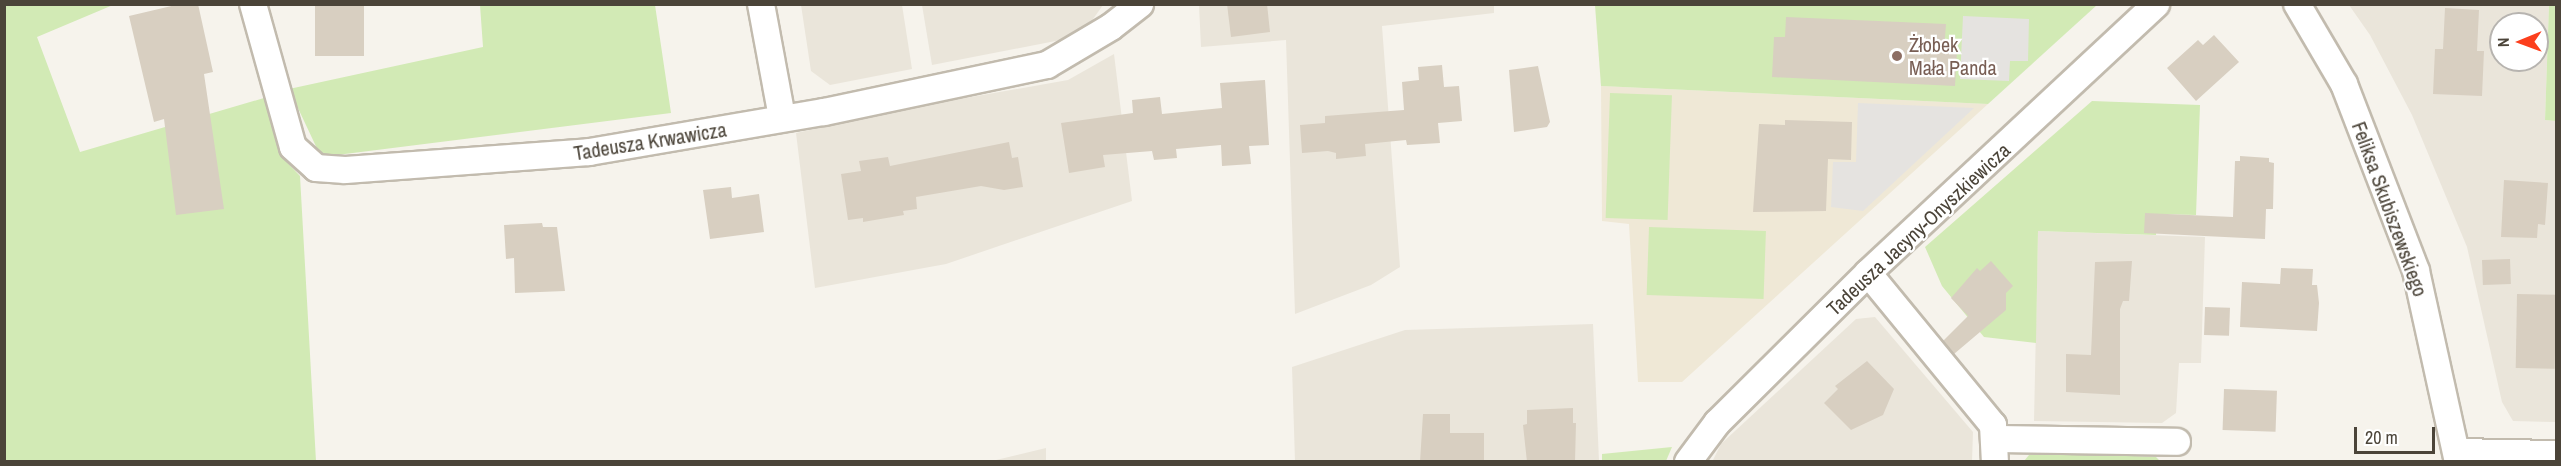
<!DOCTYPE html>
<meta charset="utf-8">
<style>
body{margin:0}
#map{position:relative;width:2561px;height:466px;overflow:hidden;background:#f6f3ec;font-family:"Archivo Narrow",sans-serif}
div>[style]{position:absolute}
.residential>*{inset:0;background:#eae5da}
.education>*{inset:0;background:#efe8d6}
.green>*{inset:0;background:#d2eab5;transform-origin:0 0}
.parking>*{inset:0;background:#e5e3e0}
.building>*{inset:0;background:#d8cfc1;transform-origin:0 0}
.roads{filter:drop-shadow(2px 0 #c2bbae) drop-shadow(-2px 0 #c2bbae) drop-shadow(0 2px #c2bbae) drop-shadow(0 -2px #c2bbae)}
.street>*{height:26px;margin:-13px;padding:0 13px;transform-origin:13px;border-radius:13px;background:#fff}
.dots>*{width:16px;height:16px;translate:-50% -50%;box-sizing:border-box;border:3px solid #fff;border-radius:50%}
span{translate:-50% -50%;white-space:nowrap;text-align:center;line-height:1.15;-webkit-text-stroke:4.5px #fff;paint-order:stroke}
.education-label{font-size:20px;color:#785e54}
.left{translate:0 -50%;text-align:left}
.street-label{font-size:20px;color:#4b4439}
.frame{position:absolute;inset:0;border:6px solid #4b4439;pointer-events:none}
.north{position:absolute;left:2489px;top:12px;width:60px;height:60px;box-sizing:border-box;background:#fff;border:2px solid #b7b4b0;border-radius:50%;rotate:269deg;font-size:16px;font-weight:700;line-height:24px;text-align:center;color:#4b4439}
.north::after{content:'';display:block;margin:auto;width:21px;height:27px;background:#fc3f1d;clip-path:polygon(50% 0,100% 100%,50% 72%,0 100%)}
.scale{position:absolute;left:2354px;top:427px;width:81px;height:27px;box-sizing:border-box;border:3px solid #4b4439;border-top:0;padding-left:8px;font-size:18px;line-height:21px;white-space:nowrap;color:#4b4439;-webkit-text-stroke:4px #fff;paint-order:stroke}
</style>
<div id="map">
<div class="residential">
<i style="clip-path:polygon(801px 5px,902px 5px,912px 69px,830px 85px,811px 71px)"></i>
<i style="clip-path:polygon(922px 5px,1103px 5px,1081px 36px,932px 65px)"></i>
<i style="clip-path:polygon(1199px 5px,1494px 5px,1494px 13px,1382px 26px,1400px 267px,1371px 285px,1295px 314px,1286px 40px,1201px 47px)"></i>
<i style="clip-path:polygon(evenodd,2349px 5px,2549px 5px,2545px 120px,2556px 121px,2556px 422px,2513px 421px,2502px 402px,2467px 247px,2412px 115px,2370px 35px,2349px 5px,2501px 24px,2537px 24px,2537px 60px,2501px 60px,2501px 24px)"></i>
<i style="clip-path:polygon(1114px 54px,1132px 201px,946px 264px,815px 288px,796px 133px,920px 106px,1068px 80px)"></i>
<i style="clip-path:polygon(2038px 231px,2205px 237px,2201px 363px,2179px 363px,2176px 413px,2162px 423px,2034px 421px)"></i>
<i style="clip-path:polygon(1875px 317px,1973px 432px,1972px 461px,1712px 462px,1721px 444px,1856px 319px)"></i>
<i style="clip-path:polygon(1593px 324px,1599px 461px,1295px 461px,1292px 367px,1405px 330px)"></i>
<i style="clip-path:polygon(1046px 448px,1046px 461px,992px 461px)"></i>
</div>
<div class="education">
<i style="clip-path:polygon(1601px 86px,1988px 104px,1682px 382px,1638px 382px,1629px 224px,1602px 221px)"></i>
</div>
<div class="green">
<i style="clip-path:polygon(4px 5px,113px 5px,37px 37px,80px 152px,264px 98px,282px 157px,300px 176px,316px 461px,5px 461px)"></i>
<i style="clip-path:polygon(480px 5px,655px 5px,671px 113px,321px 157px,289px 89px,483px 47px)"></i>
<i style="clip-path:polygon(1595px 5px,2097px 5px,1988px 104px,1601px 86px)"></i>
<i style="clip-path:polygon(2549px 5px,2556px 5px,2556px 121px,2545px 120px)"></i>
<i style="left:1610px;top:93px;width:62px;height:125px;rotate:2deg"></i>
<i style="clip-path:polygon(2092px 101px,2200px 105px,2196px 215px,2157px 214px,2156px 235px,2038px 231px,2036px 343px,1984px 337px,1942px 286px,1925px 247px)"></i>
<i style="left:1649px;top:227px;width:117px;height:68px;rotate:2deg"></i>
<i style="clip-path:polygon(1672px 447px,1666px 461px,1602px 461px,1602px 454px)"></i>
<i style="clip-path:polygon(2090px 454px,2156px 457px,2160px 461px,2024px 461px,2029px 455px)"></i>
</div>
<div class="parking">
<i style="clip-path:polygon(1963px 16px,2029px 19px,2028px 61px,2010px 61px,2009px 81px,1960px 79px)"></i>
<i style="clip-path:polygon(1858px 103px,1974px 108px,1863px 211px,1831px 207px,1833px 162px,1856px 162px)"></i>
</div>
<div class="building">
<i style="clip-path:polygon(180px 4px,198px 4px,213px 72px,204px 74px,224px 209px,176px 215px,164px 119px,154px 122px,129px 16px)"></i>
<i style="left:315px;top:4px;width:49px;height:52px"></i>
<i style="clip-path:polygon(1227px 4px,1267px 4px,1270px 32px,1231px 37px)"></i>
<i style="clip-path:polygon(2445px 8px,2479px 10px,2477px 51px,2484px 51px,2482px 96px,2433px 94px,2435px 49px,2443px 49px)"></i>
<i style="clip-path:polygon(1786px 17px,1946px 24px,1944px 51px,1957px 51px,1955px 86px,1772px 77px,1774px 37px,1785px 37px)"></i>
<i style="clip-path:polygon(2214px 35px,2239px 62px,2196px 101px,2167px 68px,2198px 40px,2203px 45px)"></i>
<i style="clip-path:polygon(1442px 65px,1444px 87px,1459px 86px,1462px 121px,1438px 123px,1440px 143px,1407px 145px,1406px 140px,1365px 144px,1366px 156px,1336px 159px,1336px 153px,1328px 151px,1302px 153px,1300px 125px,1325px 123px,1325px 116px,1404px 110px,1402px 82px,1419px 80px,1418px 67px)"></i>
<i style="clip-path:polygon(1538px 66px,1550px 122px,1547px 127px,1514px 132px,1509px 70px)"></i>
<i style="clip-path:polygon(1265px 80px,1269px 145px,1249px 146px,1251px 164px,1222px 166px,1221px 145px,1176px 149px,1177px 158px,1154px 160px,1152px 151px,1103px 155px,1105px 167px,1069px 173px,1061px 123px,1133px 113px,1132px 100px,1160px 97px,1162px 114px,1222px 108px,1220px 83px)"></i>
<i style="clip-path:polygon(1785px 120px,1852px 122px,1851px 160px,1828px 159px,1826px 211px,1753px 212px,1759px 124px,1785px 125px)"></i>
<i style="clip-path:polygon(1009px 142px,1012px 158px,1018px 157px,1023px 187px,1004px 190px,981px 186px,916px 197px,917px 209px,903px 211px,904px 215px,863px 222px,863px 218px,848px 220px,841px 174px,861px 171px,859px 161px,888px 157px,890px 166px)"></i>
<i style="clip-path:polygon(2240px 156px,2269px 158px,2269px 162px,2274px 163px,2273px 209px,2266px 209px,2265px 239px,2144px 233px,2145px 213px,2233px 217px,2235px 161px,2240px 161px)"></i>
<i style="clip-path:polygon(2504px 180px,2548px 183px,2545px 225px,2538px 224px,2537px 238px,2501px 237px)"></i>
<i style="clip-path:polygon(731px 187px,732px 198px,759px 194px,764px 232px,710px 239px,703px 190px)"></i>
<i style="clip-path:polygon(542px 223px,543px 227px,557px 227px,565px 291px,515px 293px,514px 258px,506px 259px,504px 225px)"></i>
<i style="left:2510px;top:259px;width:25px;height:28px;rotate:88deg"></i>
<i style="clip-path:polygon(1991px 261px,2013px 286px,2006px 293px,2006px 310px,1954px 354px,1943px 341px,1968px 316px,1951px 298px,1977px 268px,1980px 271px)"></i>
<i style="clip-path:polygon(2132px 261px,2129px 301px,2123px 301px,2120px 309px,2120px 395px,2066px 392px,2066px 354px,2091px 355px,2095px 262px)"></i>
<i style="clip-path:polygon(2281px 268px,2313px 269px,2312px 285px,2317px 285px,2319px 303px,2317px 331px,2240px 327px,2242px 282px,2280px 284px)"></i>
<i style="left:2517px;top:294px;width:39px;height:74px;rotate:1deg"></i>
<i style="left:2205px;top:307px;width:25px;height:28px;rotate:2deg"></i>
<i style="clip-path:polygon(1867px 361px,1894px 389px,1883px 415px,1851px 430px,1824px 403px,1838px 389px,1835px 386px)"></i>
<i style="left:2224px;top:389px;width:53px;height:41px;rotate:2deg"></i>
<i style="clip-path:polygon(1573px 408px,1573px 423px,1576px 423px,1575px 462px,1527px 462px,1523px 425px,1527px 424px,1527px 410px)"></i>
<i style="clip-path:polygon(1423px 414px,1450px 414px,1450px 433px,1484px 433px,1484px 462px,1420px 462px)"></i>
</div>
<div class="roads">
<div class="street">
<i style="left:253px;top:4px;width:148px;rotate:74.4deg"></i>
<i style="left:293px;top:147px;width:31px;rotate:42deg"></i>
<i style="left:316px;top:168px;width:29px;rotate:4deg"></i>
<i style="left:345px;top:170px;width:245px;rotate:-4.2deg"></i>
<i style="left:589px;top:152px;width:238px;rotate:-9.7deg"></i>
<i style="left:824px;top:112px;width:228px;rotate:-11.9deg"></i>
<i style="left:1047px;top:65px;width:74px;rotate:-30.7deg"></i>
<i style="left:1111px;top:27px;width:37px;rotate:-38deg"></i>
<i style="left:761px;top:4px;width:115px;rotate:79.5deg"></i>
<i style="left:2297px;top:4px;width:93px;rotate:59.6deg"></i>
<i style="left:2344px;top:84px;width:200px;rotate:68.9deg"></i>
<i style="left:2416px;top:271px;width:196px;rotate:77.6deg"></i>
<i style="left:1868px;top:273px;width:197px;rotate:50.6deg"></i>
<i style="left:1993px;top:425px;width:37px;rotate:87deg"></i>
<i style="left:1996px;top:439px;width:181px;rotate:0.9deg"></i>
<i style="left:2458px;top:452px;width:98px;rotate:1.2deg"></i>
<i style="left:1688px;top:462px;width:49px;rotate:-53.4deg"></i>
<i style="left:1717px;top:423px;width:213px;rotate:-44.8deg"></i>
<i style="left:1868px;top:273px;width:394px;rotate:-43deg"></i>
</div>
</div>
<div class="dots">
<i style="left:1897px;top:56px;background:#8d6e63"></i>
</div>
<div class="education-label">
<span class="left" style="left:1909px;top:56px">Żłobek<br>Mała Panda</span>
</div>
<div class="street-label">
<span style="left:650px;top:141px;rotate:-9deg">Tadeusza Krwawicza</span>
<span style="left:2390px;top:209px;rotate:70deg">Feliksa Skubiszewskiego</span>
<span style="left:1918px;top:229px;rotate:-43deg">Tadeusza Jacyny-Onyszkiewicza</span>
</div>
<div class="frame"></div>
<div class="north">N</div>
<div class="scale">20 m</div>
</div>
